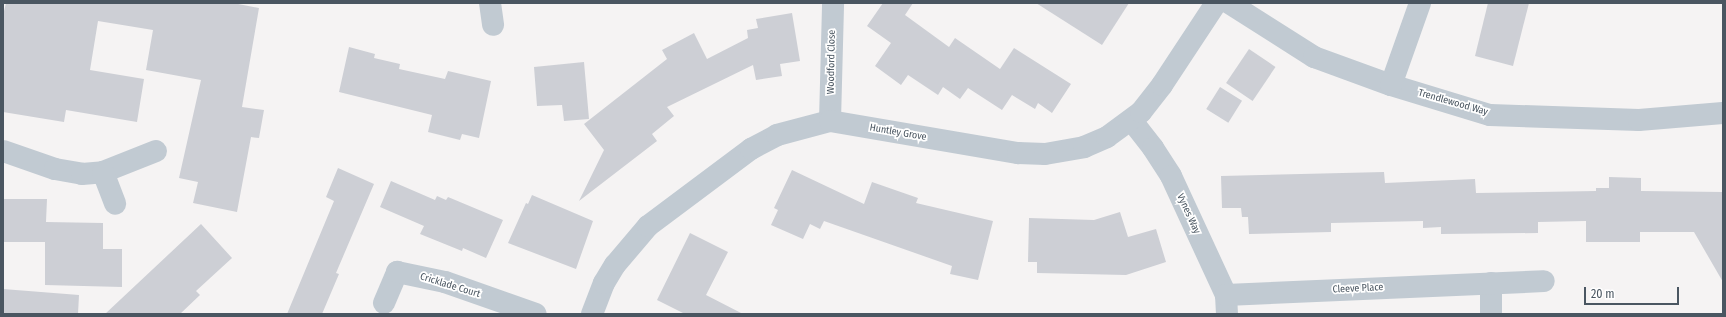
<!DOCTYPE html>
<style>
body{margin:0}
#map{position:relative;width:1726px;height:317px;overflow:hidden;background:#f5f3f3;font-family:"Fira Sans Condensed",sans-serif}
div>[style]{position:absolute}
.building>*{inset:0;background:#cdcfd5;transform-origin:0 0}
.minor>*{height:22px;margin:-11px;padding:0 11px;transform-origin:11px;border-radius:11px;background:#c1cad2}
span{translate:-50% -50%;white-space:nowrap;text-align:center;line-height:1.15;-webkit-text-stroke:3.5px #fff;paint-order:stroke}
.street-label{font-size:10px;color:#4a5661}
.frame{position:absolute;inset:0;border:4px solid #4a5661;pointer-events:none}
.scale{position:absolute;left:1584px;top:287px;width:95px;height:18px;box-sizing:border-box;border:2px solid #4a5661;border-top:0;padding-left:5px;font-size:12px;line-height:14px;white-space:nowrap;color:#4a5661;-webkit-text-stroke:3px #fff;paint-order:stroke}
</style>
<div id="map">
<div class="building">
<i style="clip-path:polygon(6px 3px,233px 3px,259px 8px,242px 107px,264px 110px,259px 138px,251px 137px,237px 212px,193px 203px,198px 182px,179px 178px,201px 80px,146px 70px,153px 30px,98px 21px,90px 70px,144px 79px,137px 122px,66px 110px,64px 122px,3px 112px,3px 15px)"></i>
<i style="clip-path:polygon(883px 3px,913px 3px,905px 15px,949px 47px,955px 38px,1000px 69px,1014px 48px,1071px 84px,1052px 113px,1038px 103px,1035px 109px,1012px 95px,1002px 110px,968px 88px,960px 99px,943px 87px,938px 95px,908px 75px,901px 85px,875px 66px,891px 43px,867px 26px)"></i>
<i style="clip-path:polygon(1036px 3px,1129px 3px,1102px 45px)"></i>
<i style="clip-path:polygon(1488px 3px,1529px 3px,1513px 66px,1475px 56px)"></i>
<i style="clip-path:polygon(792px 13px,800px 61px,780px 64px,782px 76px,756px 80px,753px 65px,667px 107px,674px 116px,652px 134px,657px 141px,579px 201px,604px 150px,584px 124px,667px 59px,662px 50px,694px 33px,707px 59px,748px 38px,747px 30px,758px 28px,756px 19px)"></i>
<i style="clip-path:polygon(349px 47px,375px 54px,374px 58px,400px 64px,399px 69px,445px 79px,448px 71px,491px 81px,479px 138px,462px 134px,460px 140px,428px 132px,432px 115px,339px 92px)"></i>
<i style="left:1249px;top:49px;width:32px;height:41px;rotate:34deg"></i>
<i style="clip-path:polygon(584px 62px,589px 119px,564px 121px,562px 105px,537px 106px,534px 67px)"></i>
<i style="left:1220px;top:87px;width:26px;height:26px;rotate:32deg"></i>
<i style="clip-path:polygon(338px 168px,374px 184px,336px 273px,339px 274px,322px 314px,287px 314px,334px 201px,326px 197px)"></i>
<i style="clip-path:polygon(792px 170px,864px 204px,872px 182px,918px 198px,916px 203px,993px 221px,978px 280px,950px 274px,952px 266px,824px 221px,820px 229px,810px 224px,803px 239px,771px 225px,778px 210px,774px 208px)"></i>
<i style="clip-path:polygon(1384px 172px,1385px 183px,1475px 179px,1476px 193px,1596px 191px,1596px 188px,1609px 188px,1609px 177px,1641px 178px,1641px 191px,1723px 192px,1723px 282px,1694px 232px,1640px 232px,1640px 242px,1586px 242px,1586px 221px,1538px 222px,1538px 233px,1441px 234px,1441px 227px,1423px 228px,1423px 221px,1331px 223px,1331px 232px,1249px 234px,1248px 217px,1242px 217px,1241px 208px,1222px 208px,1221px 176px)"></i>
<i style="clip-path:polygon(391px 181px,435px 200px,437px 196px,446px 200px,448px 197px,503px 220px,486px 258px,463px 248px,462px 251px,420px 234px,424px 226px,380px 207px)"></i>
<i style="clip-path:polygon(532px 195px,593px 221px,576px 269px,508px 243px,526px 203px,528px 204px)"></i>
<i style="clip-path:polygon(3px 199px,47px 199px,46px 222px,103px 223px,103px 249px,122px 249px,122px 287px,45px 285px,45px 242px,3px 242px)"></i>
<i style="clip-path:polygon(1120px 212px,1128px 237px,1156px 229px,1166px 262px,1126px 275px,1037px 273px,1037px 262px,1028px 262px,1029px 218px,1094px 220px)"></i>
<i style="clip-path:polygon(201px 224px,232px 258px,196px 291px,200px 295px,180px 314px,105px 314px)"></i>
<i style="clip-path:polygon(690px 233px,728px 252px,706px 295px,743px 314px,685px 314px,657px 300px)"></i>
<i style="clip-path:polygon(3px 289px,79px 295px,78px 314px,3px 314px)"></i>
</div>
<div class="minor">
<i style="left:490px;top:3px;width:22px;rotate:82deg"></i>
<i style="left:1229px;top:3px;width:101px;rotate:32.4deg"></i>
<i style="left:1314px;top:57px;width:82px;rotate:20deg"></i>
<i style="left:1391px;top:85px;width:103px;rotate:16.9deg"></i>
<i style="left:1490px;top:115px;width:149px;rotate:1.9deg"></i>
<i style="left:1639px;top:120px;width:84px;rotate:-4.8deg"></i>
<i style="left:1391px;top:85px;width:87px;rotate:-70.5deg"></i>
<i style="left:830px;top:121px;width:118px;rotate:-88.5deg"></i>
<i style="left:1132px;top:121px;width:34px;rotate:52deg"></i>
<i style="left:1153px;top:148px;width:33px;rotate:57deg"></i>
<i style="left:1171px;top:176px;width:131px;rotate:65.2deg"></i>
<i style="left:1226px;top:295px;width:19px;rotate:87deg"></i>
<i style="left:3px;top:151px;width:55px;rotate:19.1deg"></i>
<i style="left:55px;top:169px;width:27px;rotate:10deg"></i>
<i style="left:82px;top:174px;width:21px;rotate:-5deg"></i>
<i style="left:103px;top:172px;width:57px;rotate:-21.6deg"></i>
<i style="left:103px;top:172px;width:34px;rotate:69deg"></i>
<i style="left:1491px;top:283px;width:31px;rotate:90deg"></i>
<i style="left:1226px;top:295px;width:318px;rotate:-2.5deg"></i>
<i style="left:384px;top:303px;width:34px;rotate:-67deg"></i>
<i style="left:397px;top:272px;width:49px;rotate:11.8deg"></i>
<i style="left:445px;top:282px;width:96px;rotate:19.4deg"></i>
<i style="left:592px;top:314px;width:33px;rotate:-69deg"></i>
<i style="left:604px;top:283px;width:21px;rotate:-59deg"></i>
<i style="left:615px;top:265px;width:51px;rotate:-49.8deg"></i>
<i style="left:648px;top:226px;width:129px;rotate:-36.8deg"></i>
<i style="left:751px;top:149px;width:30px;rotate:-28deg"></i>
<i style="left:777px;top:135px;width:55px;rotate:-14.8deg"></i>
<i style="left:830px;top:121px;width:191px;rotate:9.7deg"></i>
<i style="left:1018px;top:153px;width:27px;rotate:2deg"></i>
<i style="left:1045px;top:154px;width:40px;rotate:-10deg"></i>
<i style="left:1084px;top:147px;width:25px;rotate:-23deg"></i>
<i style="left:1107px;top:137px;width:42px;rotate:-36.3deg"></i>
<i style="left:1141px;top:112px;width:34px;rotate:-52deg"></i>
<i style="left:1162px;top:85px;width:98px;rotate:-56.6deg"></i>
</div>
<div class="street-label">
<span style="left:832px;top:62px;rotate:-89deg">Woodford Close</span>
<span style="left:1453px;top:103px;rotate:16deg">Trendlewood Way</span>
<span style="left:898px;top:133px;rotate:10deg">Huntley Grove</span>
<span style="left:1188px;top:214px;rotate:65deg">Vynes Way</span>
<span style="left:450px;top:286px;rotate:17deg">Cricklade Court</span>
<span style="left:1358px;top:289px;rotate:-3deg">Cleeve Place</span>
</div>
<div class="frame"></div>
<div class="scale">20 m</div>
</div>
